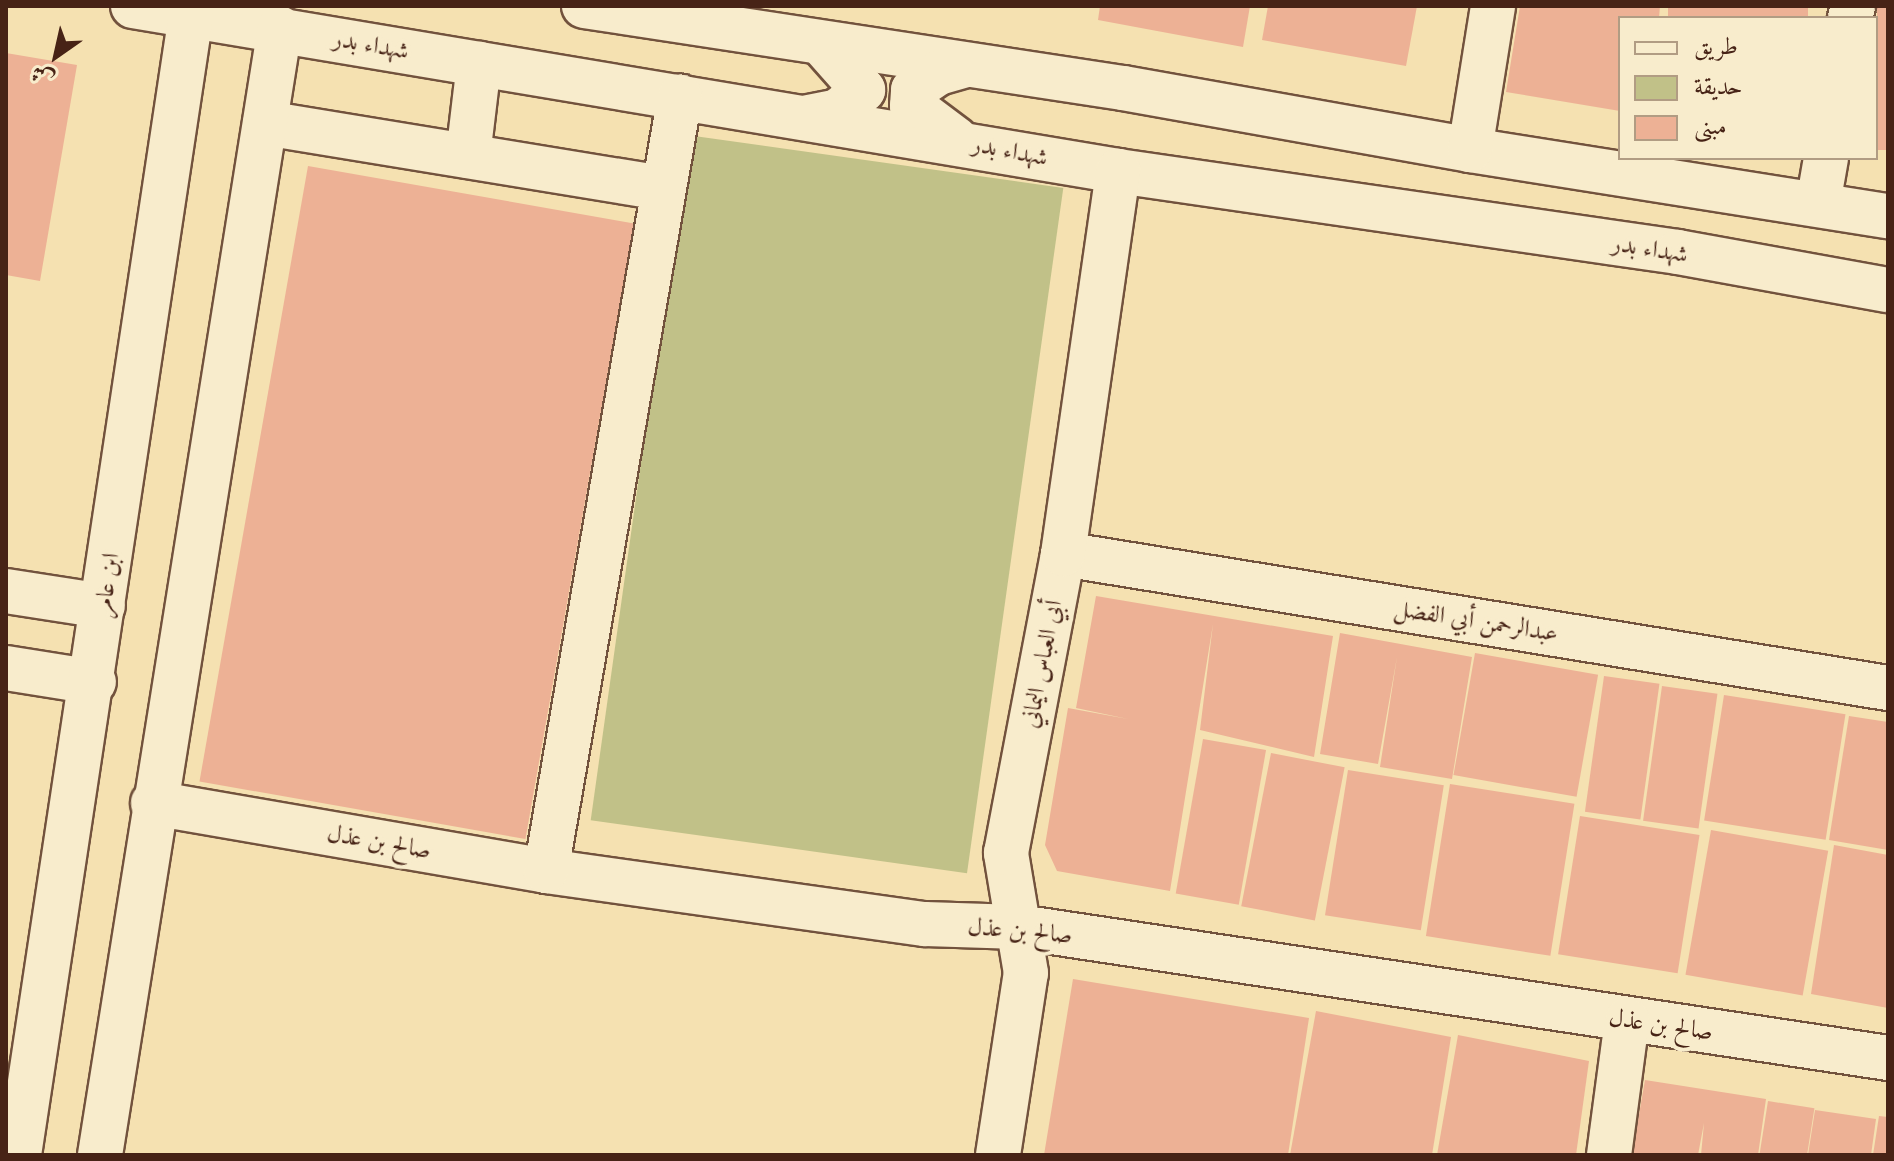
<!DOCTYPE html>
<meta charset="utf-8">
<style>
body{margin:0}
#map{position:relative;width:1894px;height:1161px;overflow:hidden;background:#f5e1b1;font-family:Cardo,Amiri,serif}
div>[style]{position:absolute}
.green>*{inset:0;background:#c1c188;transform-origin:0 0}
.building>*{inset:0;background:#edb195;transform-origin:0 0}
.roads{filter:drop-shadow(2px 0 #72523d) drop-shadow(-2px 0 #72523d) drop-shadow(0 2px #72523d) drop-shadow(0 -2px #72523d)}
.minor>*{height:44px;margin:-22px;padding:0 22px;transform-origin:22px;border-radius:22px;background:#f8eccc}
span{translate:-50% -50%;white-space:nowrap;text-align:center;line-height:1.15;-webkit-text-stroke:8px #f8eccc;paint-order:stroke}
.street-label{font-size:24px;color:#472316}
.frame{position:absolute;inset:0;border:8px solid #472316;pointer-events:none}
.legend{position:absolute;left:1618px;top:16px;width:260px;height:144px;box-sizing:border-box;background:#f8eccc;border:2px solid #b19c83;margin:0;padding:10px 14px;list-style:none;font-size:24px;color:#472316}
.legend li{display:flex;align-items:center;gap:16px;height:40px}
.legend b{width:40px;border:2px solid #b19c83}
.north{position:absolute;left:16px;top:16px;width:80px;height:80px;-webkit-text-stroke:6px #f8eccc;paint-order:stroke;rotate:214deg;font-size:22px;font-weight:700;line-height:32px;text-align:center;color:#472316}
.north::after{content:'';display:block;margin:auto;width:28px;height:36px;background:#472316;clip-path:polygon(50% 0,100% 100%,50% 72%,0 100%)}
</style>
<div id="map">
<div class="green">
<i style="left:687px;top:135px;width:380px;height:692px;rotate:8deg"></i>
</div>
<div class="building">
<i style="clip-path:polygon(1100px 6px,1250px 6px,1243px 47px,1098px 20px)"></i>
<i style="clip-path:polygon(1268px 6px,1417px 6px,1406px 66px,1262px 40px)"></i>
<i style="clip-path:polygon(1520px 6px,1660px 6px,1659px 18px,1620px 18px,1620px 111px,1506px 92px)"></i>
<i style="left:1668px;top:6px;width:140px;height:12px"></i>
<i style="left:1877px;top:6px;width:11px;height:144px"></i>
<i style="clip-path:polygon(6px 53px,77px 65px,40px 281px,6px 275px)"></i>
<i style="left:308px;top:166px;width:331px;height:625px;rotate:10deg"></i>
<i style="clip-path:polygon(1096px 596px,1333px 636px,1314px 757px,1200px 730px,1213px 624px,1170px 891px,1057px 871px,1045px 845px,1068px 708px,1128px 719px,1076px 708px)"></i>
<i style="clip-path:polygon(1340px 633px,1472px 657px,1452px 779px,1380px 767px,1397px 657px,1378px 764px,1320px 754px)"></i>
<i style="left:1475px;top:653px;width:125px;height:124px;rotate:10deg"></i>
<i style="left:1604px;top:676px;width:56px;height:137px;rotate:8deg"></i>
<i style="left:1662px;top:686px;width:56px;height:136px;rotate:8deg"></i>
<i style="left:1724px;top:695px;width:123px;height:127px;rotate:9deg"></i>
<i style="clip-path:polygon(1849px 716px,1888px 722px,1888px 850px,1829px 840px)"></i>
<i style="left:1203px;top:739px;width:64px;height:157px;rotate:10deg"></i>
<i style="left:1271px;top:753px;width:75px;height:156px;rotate:11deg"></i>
<i style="left:1348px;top:770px;width:97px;height:147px;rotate:9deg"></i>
<i style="left:1450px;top:784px;width:126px;height:154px;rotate:9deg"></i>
<i style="left:1580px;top:816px;width:121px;height:140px;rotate:9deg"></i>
<i style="left:1711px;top:830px;width:119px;height:147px;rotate:10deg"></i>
<i style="clip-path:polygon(1834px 845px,1888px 855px,1888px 1008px,1811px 994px)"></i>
<i style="clip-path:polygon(1073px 979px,1309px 1018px,1288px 1155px,1044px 1155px)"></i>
<i style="clip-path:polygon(1316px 1011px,1451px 1037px,1432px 1155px,1290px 1155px)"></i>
<i style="clip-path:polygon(1458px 1035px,1589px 1061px,1576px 1155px,1437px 1155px)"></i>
<i style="clip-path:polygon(1645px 1080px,1766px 1099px,1758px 1155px,1701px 1155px,1704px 1123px,1698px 1155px,1632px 1155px)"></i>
<i style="left:1768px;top:1101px;width:47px;height:55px;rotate:9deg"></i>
<i style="clip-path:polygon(1815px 1110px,1876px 1119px,1871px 1155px,1808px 1155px)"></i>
<i style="clip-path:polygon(1879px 1116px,1888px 1117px,1888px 1155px,1873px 1155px)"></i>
</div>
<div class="roads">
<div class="minor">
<i style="left:133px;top:6px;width:999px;rotate:9.51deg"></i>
<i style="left:1118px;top:171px;width:566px;rotate:8.23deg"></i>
<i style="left:1678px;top:252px;width:213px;rotate:10.3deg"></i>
<i style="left:584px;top:6px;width:545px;rotate:8.65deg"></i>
<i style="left:1123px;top:88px;width:352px;rotate:10.1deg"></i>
<i style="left:1470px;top:150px;width:423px;rotate:9deg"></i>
<i style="left:1850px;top:18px;width:12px;rotate:-76deg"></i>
<i style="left:808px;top:117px;width:31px;rotate:-11deg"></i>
<i style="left:838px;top:111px;width:33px;rotate:-40deg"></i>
<i style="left:863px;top:90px;width:62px;rotate:-131.7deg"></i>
<i style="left:265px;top:123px;width:401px;rotate:9.3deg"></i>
<i style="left:956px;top:139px;width:55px;rotate:-143.1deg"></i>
<i style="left:912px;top:106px;width:16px;rotate:-86deg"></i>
<i style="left:913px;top:90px;width:30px;rotate:-34deg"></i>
<i style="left:938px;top:73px;width:29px;rotate:-16deg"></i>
<i style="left:1470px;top:150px;width:146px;rotate:-80.9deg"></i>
<i style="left:468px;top:156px;width:93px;rotate:-83.2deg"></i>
<i style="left:1818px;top:204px;width:47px;rotate:-80.1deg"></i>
<i style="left:1063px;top:554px;width:836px;rotate:9.23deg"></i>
<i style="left:6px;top:591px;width:98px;rotate:8.8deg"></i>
<i style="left:6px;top:668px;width:89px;rotate:9deg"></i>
<i style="left:153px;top:803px;width:399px;rotate:9.8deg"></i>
<i style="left:546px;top:871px;width:383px;rotate:8deg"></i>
<i style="left:925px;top:924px;width:94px;rotate:1.8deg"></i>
<i style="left:1019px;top:927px;width:879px;rotate:8.57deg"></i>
<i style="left:546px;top:871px;width:786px;rotate:-80.19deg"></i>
<i style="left:19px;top:1155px;width:1153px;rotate:-81.42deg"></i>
<i style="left:100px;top:1155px;width:1141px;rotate:-80.93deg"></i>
<i style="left:998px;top:1155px;width:184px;rotate:-81.3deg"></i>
<i style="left:1026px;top:973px;width:122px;rotate:-99.5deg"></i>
<i style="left:1006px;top:853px;width:304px;rotate:-79.2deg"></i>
<i style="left:1063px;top:554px;width:387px;rotate:-81.8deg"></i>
<i style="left:1609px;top:1155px;width:136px;rotate:-82.4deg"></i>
</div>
</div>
<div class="street-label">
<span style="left:371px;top:45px;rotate:10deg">شهداء بدر</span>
<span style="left:1010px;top:151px;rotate:11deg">شهداء بدر</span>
<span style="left:1650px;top:249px;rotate:9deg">شهداء بدر</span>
<span style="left:107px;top:585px;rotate:-82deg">ابن عامر</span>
<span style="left:1476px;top:621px;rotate:9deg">عبدالرحمن أبي الفضل</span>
<span style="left:1042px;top:664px;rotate:-79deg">أبي العباس اليماني</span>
<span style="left:379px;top:842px;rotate:10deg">صالح بن عذل</span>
<span style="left:1020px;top:931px;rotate:5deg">صالح بن عذل</span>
<span style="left:1661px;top:1025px;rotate:8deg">صالح بن عذل</span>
</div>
<div class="frame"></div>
<ul class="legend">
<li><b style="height:10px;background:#f8eccc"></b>طريق</li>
<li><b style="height:22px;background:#c1c188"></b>حديقة</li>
<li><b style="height:22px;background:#edb195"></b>مبنى</li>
</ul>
<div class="north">ش</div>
</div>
